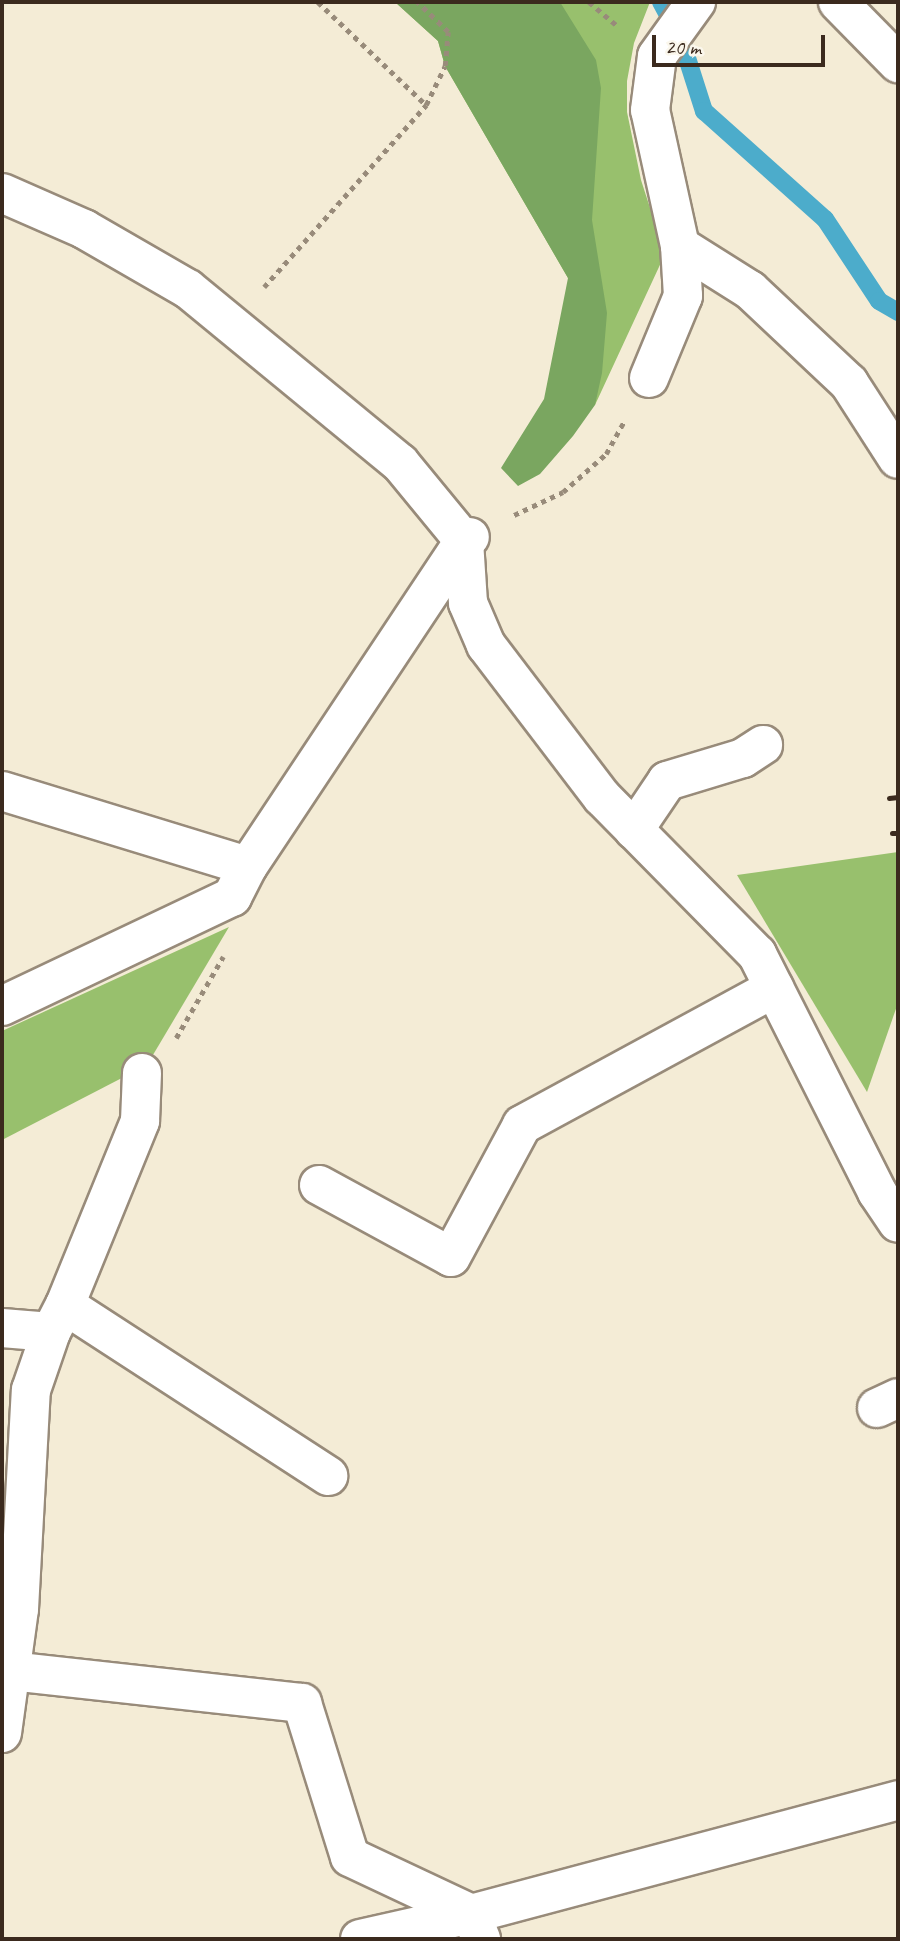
<!DOCTYPE html>
<style>
body{margin:0}
#map{position:relative;width:900px;height:1941px;overflow:hidden;background:#f4ecd6;font-family:Caveat,sans-serif}
div>[style]{position:absolute}
.green>*{inset:0;background:#98c06d}
.forest>*{inset:0;background:#7aa660}
.stream>*{height:18px;margin:-9px;padding:0 9px;transform-origin:9px;border-radius:9px;background:#4caccb}
.path>*{height:4.5px;margin-top:-2.25px;transform-origin:0;background:repeating-linear-gradient(90deg,#988b7a 0 5px,transparent 0 10px)}
.roads{filter:drop-shadow(2px 0 #988b7a) drop-shadow(-2px 0 #988b7a) drop-shadow(0 2px #988b7a) drop-shadow(0 -2px #988b7a)}
.minor>*{height:38px;margin:-19px;padding:0 19px;transform-origin:19px;border-radius:19px;background:#fff}
.rail>*{height:5px;margin:-2.5px;padding:0 2.5px;transform-origin:2.5px;border-radius:2.5px;background:#3b2a1e}
span{translate:-50% -50%;white-space:nowrap;text-align:center;line-height:1.15;-webkit-text-stroke:6px #fbf7ec;paint-order:stroke}
.frame{position:absolute;inset:0;border:4px solid #3b2a1e;pointer-events:none}
.scale{position:absolute;left:652px;top:35px;width:173px;height:32px;box-sizing:border-box;border:4px solid #3b2a1e;border-top:0;padding-left:9px;font-size:21px;line-height:24px;white-space:nowrap;color:#3b2a1e;-webkit-text-stroke:5px #fbf7ec;paint-order:stroke}
</style>
<div id="map">
<div class="green">
<i style="clip-path:polygon(395px 2px,650px 2px,634px 43px,627px 81px,627px 112px,641px 180px,665px 254px,595px 405px,577px 385px,568px 278px,445px 66px,438px 41px)"></i>
<i style="clip-path:polygon(898px 852px,898px 1003px,867px 1092px,737px 875px)"></i>
<i style="clip-path:polygon(229px 927px,147px 1065px,2px 1140px,2px 1031px)"></i>
</div>
<div class="forest">
<i style="clip-path:polygon(395px 2px,560px 2px,596px 60px,601px 88px,592px 220px,607px 313px,602px 373px,595px 405px,573px 436px,540px 474px,518px 486px,501px 468px,544px 399px,568px 278px,445px 66px,438px 41px)"></i>
</div>
<div class="stream">
<i style="left:661px;top:2px;width:42px;rotate:61.6deg"></i>
<i style="left:681px;top:39px;width:76px;rotate:72.3deg"></i>
<i style="left:704px;top:111px;width:162px;rotate:41.8deg"></i>
<i style="left:825px;top:219px;width:98px;rotate:56.6deg"></i>
<i style="left:879px;top:301px;width:22px;rotate:30deg"></i>
</div>
<div class="path">
<i style="left:318px;top:2px;width:149px;rotate:43.6deg"></i>
<i style="left:589px;top:2px;width:38px;rotate:40deg"></i>
<i style="left:264px;top:287px;width:244px;rotate:-48.3deg"></i>
<i style="left:426px;top:105px;width:43px;rotate:-64deg"></i>
<i style="left:445px;top:66px;width:34px;rotate:-85deg"></i>
<i style="left:448px;top:32px;width:43px;rotate:-135.9deg"></i>
<i style="left:514px;top:515px;width:54px;rotate:-25.1deg"></i>
<i style="left:563px;top:492px;width:57px;rotate:-41.5deg"></i>
<i style="left:606px;top:454px;width:38px;rotate:-61deg"></i>
<i style="left:176px;top:1038px;width:94px;rotate:-59.9deg"></i>
</div>
<div class="roads">
<div class="minor">
<i style="left:838px;top:2px;width:86px;rotate:45.5deg"></i>
<i style="left:2px;top:193px;width:90px;rotate:23.7deg"></i>
<i style="left:84px;top:229px;width:120px;rotate:30deg"></i>
<i style="left:188px;top:289px;width:274px;rotate:39.4deg"></i>
<i style="left:400px;top:463px;width:101px;rotate:50.6deg"></i>
<i style="left:464px;top:541px;width:62px;rotate:86.3deg"></i>
<i style="left:468px;top:603px;width:46px;rotate:66.8deg"></i>
<i style="left:486px;top:645px;width:191px;rotate:52.7deg"></i>
<i style="left:602px;top:797px;width:221px;rotate:45.4deg"></i>
<i style="left:757px;top:954px;width:267px;rotate:63.2deg"></i>
<i style="left:877px;top:1192px;width:37px;rotate:56deg"></i>
<i style="left:680px;top:246px;width:83px;rotate:32.2deg"></i>
<i style="left:750px;top:290px;width:136px;rotate:43.2deg"></i>
<i style="left:849px;top:383px;width:90px;rotate:57.2deg"></i>
<i style="left:649px;top:378px;width:89px;rotate:-67.5deg"></i>
<i style="left:683px;top:296px;width:50px;rotate:-93.4deg"></i>
<i style="left:680px;top:246px;width:139px;rotate:-102.4deg"></i>
<i style="left:650px;top:110px;width:54px;rotate:-82.6deg"></i>
<i style="left:657px;top:56px;width:67px;rotate:-54.2deg"></i>
<i style="left:2px;top:791px;width:257px;rotate:17deg"></i>
<i style="left:634px;top:830px;width:59px;rotate:-56deg"></i>
<i style="left:667px;top:781px;width:79px;rotate:-16.8deg"></i>
<i style="left:743px;top:758px;width:24px;rotate:-33deg"></i>
<i style="left:2px;top:1006px;width:255px;rotate:-25.4deg"></i>
<i style="left:232px;top:897px;width:35px;rotate:-63deg"></i>
<i style="left:248px;top:866px;width:390px;rotate:-56.4deg"></i>
<i style="left:464px;top:541px;width:7px;rotate:-34deg"></i>
<i style="left:319px;top:1185px;width:150px;rotate:28.6deg"></i>
<i style="left:451px;top:1257px;width:150px;rotate:-61.7deg"></i>
<i style="left:522px;top:1125px;width:287px;rotate:-28.5deg"></i>
<i style="left:65px;top:1305px;width:314px;rotate:33deg"></i>
<i style="left:2px;top:1328px;width:49px;rotate:4.7deg"></i>
<i style="left:877px;top:1408px;width:23px;rotate:-25deg"></i>
<i style="left:11px;top:1671px;width:293px;rotate:6.3deg"></i>
<i style="left:302px;top:1703px;width:161px;rotate:72.7deg"></i>
<i style="left:350px;top:1857px;width:134px;rotate:25.2deg"></i>
<i style="left:471px;top:1914px;width:27px;rotate:68deg"></i>
<i style="left:2px;top:1733px;width:125px;rotate:-82.2deg"></i>
<i style="left:19px;top:1609px;width:219px;rotate:-86.9deg"></i>
<i style="left:31px;top:1390px;width:61px;rotate:-71deg"></i>
<i style="left:51px;top:1332px;width:30px;rotate:-63deg"></i>
<i style="left:65px;top:1305px;width:199px;rotate:-67.8deg"></i>
<i style="left:140px;top:1121px;width:48px;rotate:-87.6deg"></i>
<i style="left:360px;top:1939px;width:114px;rotate:-12.7deg"></i>
<i style="left:471px;top:1914px;width:442px;rotate:-14.9deg"></i>
</div>
</div>
<div class="rail">
<i style="left:889px;top:798px;width:9px;rotate:-6deg"></i>
<i style="left:892px;top:833px;width:6px"></i>
</div>
<div class="frame"></div>
<div class="scale">20 m</div>
</div>
